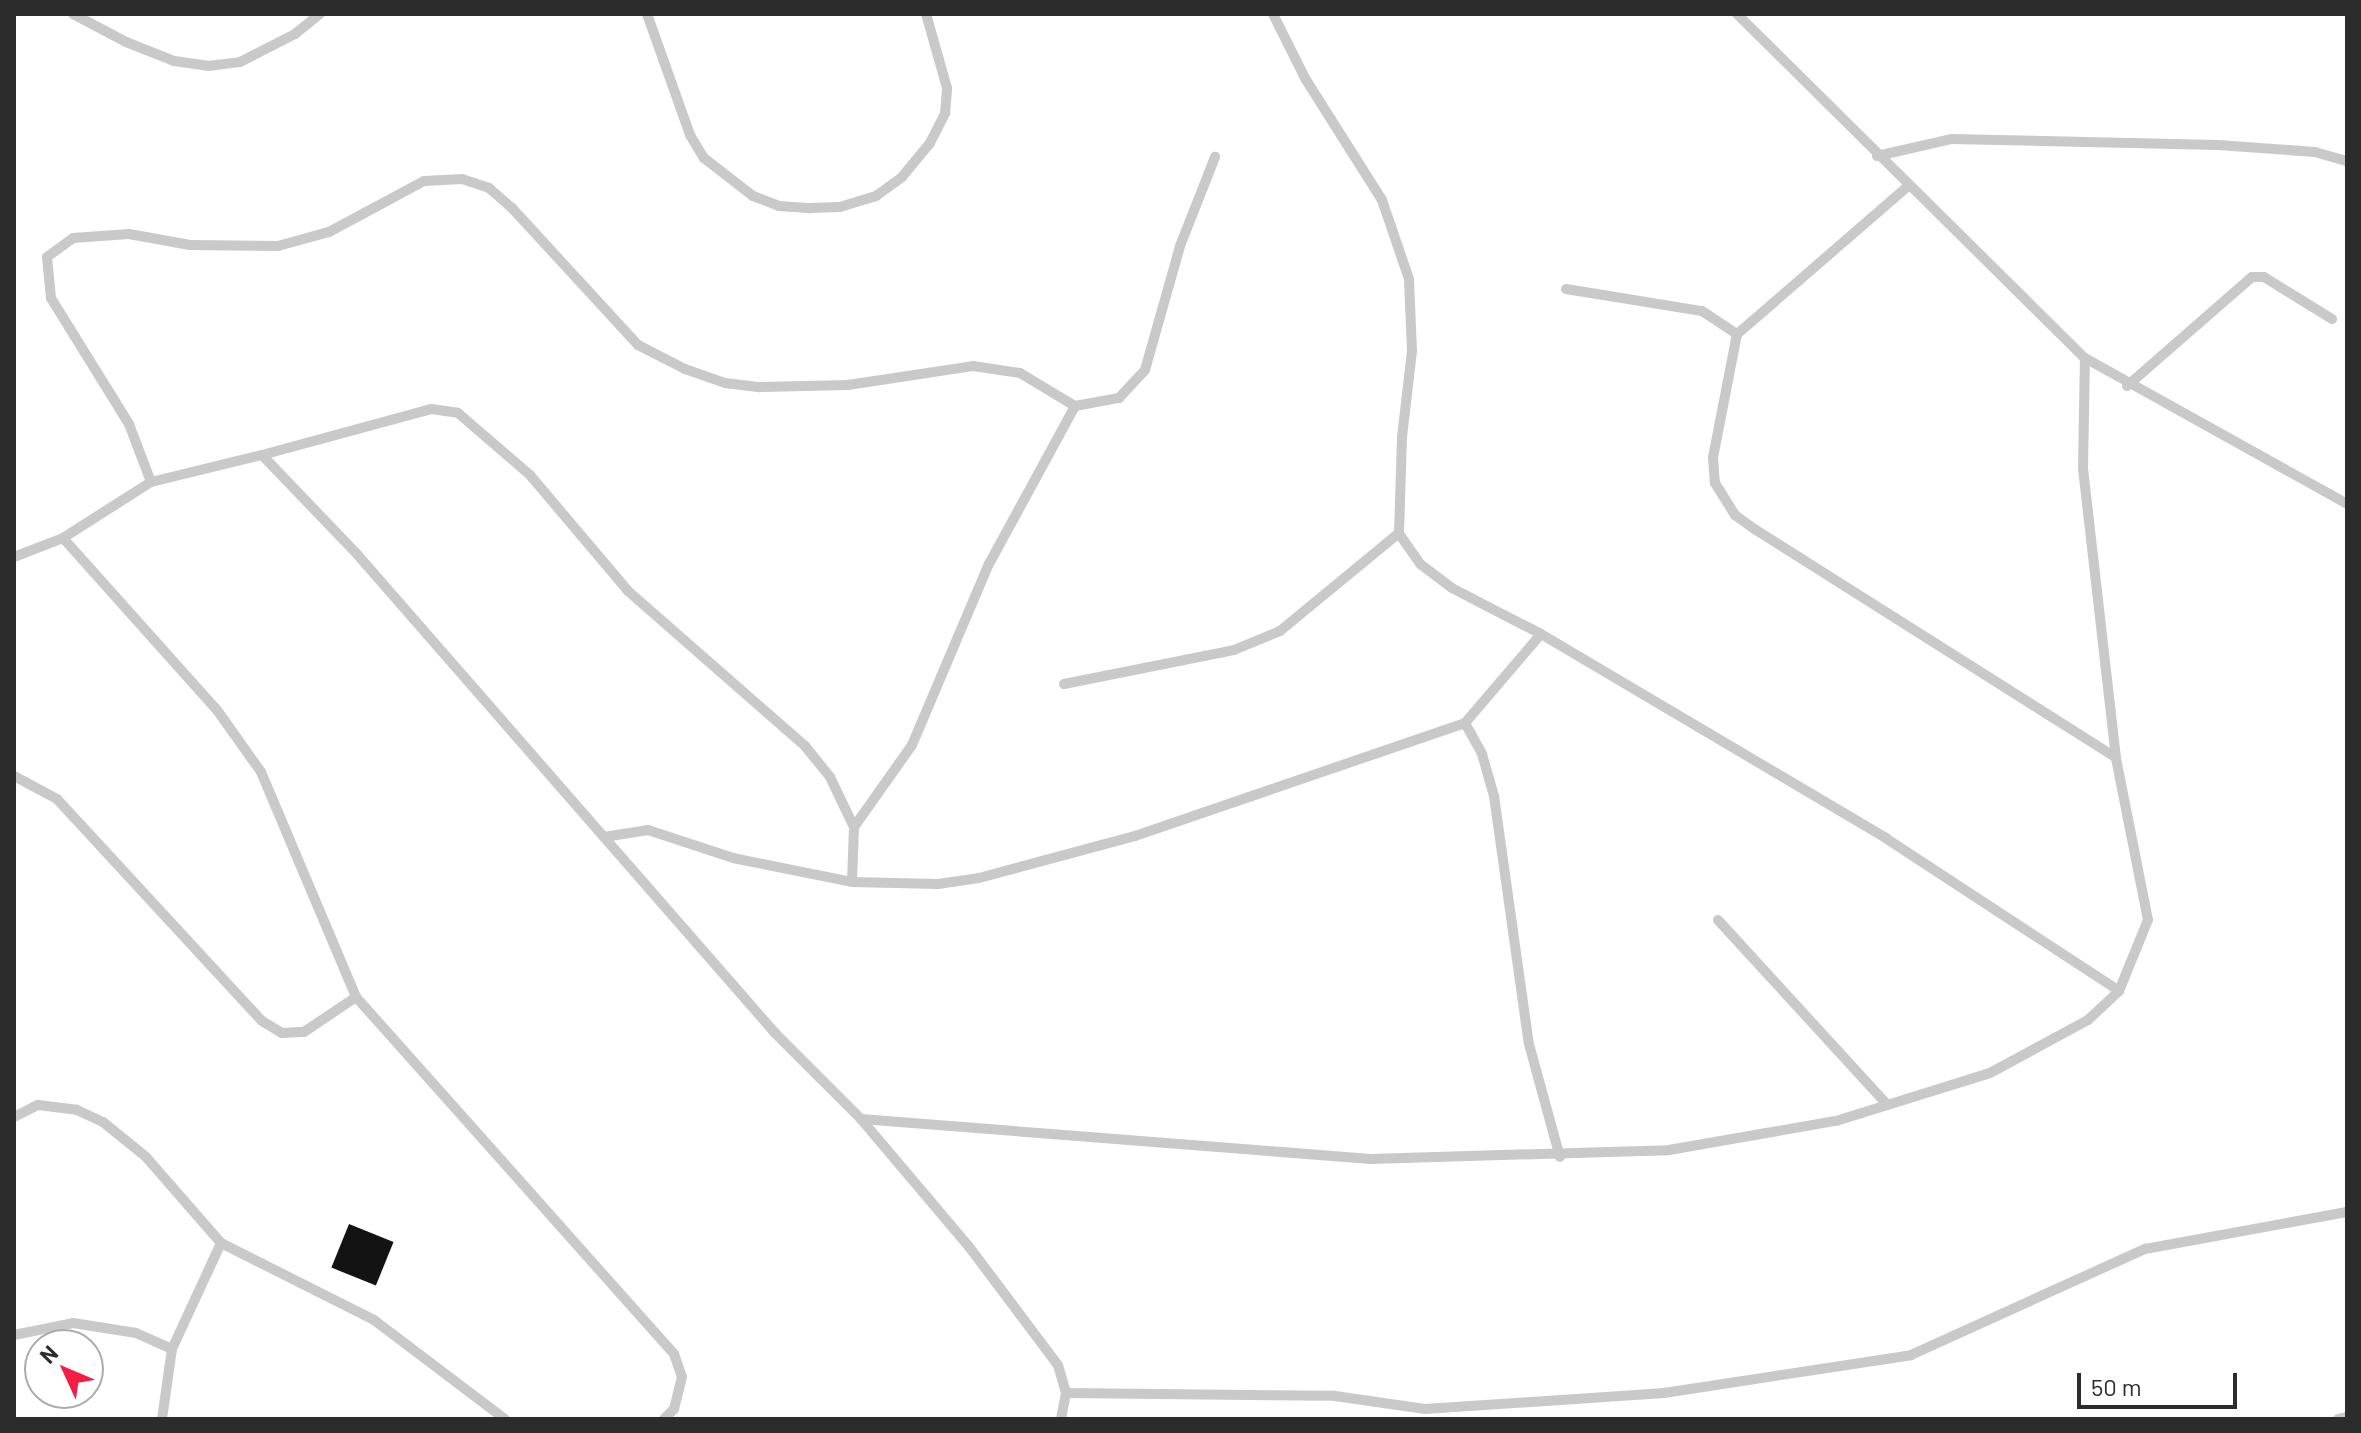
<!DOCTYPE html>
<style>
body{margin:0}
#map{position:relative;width:2361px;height:1433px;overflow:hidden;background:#fff;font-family:Barlow,sans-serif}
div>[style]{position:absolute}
.building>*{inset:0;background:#131313;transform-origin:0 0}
.service>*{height:10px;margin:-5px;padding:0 5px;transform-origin:5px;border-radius:5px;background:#c9c9c9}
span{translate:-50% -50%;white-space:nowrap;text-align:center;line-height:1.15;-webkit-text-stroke:8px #fff;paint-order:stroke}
.frame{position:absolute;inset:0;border:16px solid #2c2c2c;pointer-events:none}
.north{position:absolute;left:24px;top:1329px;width:80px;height:80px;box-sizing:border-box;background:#fff;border:2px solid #ababab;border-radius:50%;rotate:314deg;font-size:22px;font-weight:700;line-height:32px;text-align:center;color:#2c2c2c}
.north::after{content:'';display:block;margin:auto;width:28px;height:36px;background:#f41d43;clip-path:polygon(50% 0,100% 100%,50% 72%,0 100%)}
.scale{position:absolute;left:2077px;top:1373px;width:160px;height:36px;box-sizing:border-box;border:4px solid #2c2c2c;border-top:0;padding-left:10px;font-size:24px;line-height:28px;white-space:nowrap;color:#2c2c2c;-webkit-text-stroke:6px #fff;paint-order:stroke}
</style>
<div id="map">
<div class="building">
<i style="left:349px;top:1224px;width:48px;height:47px;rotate:22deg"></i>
</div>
<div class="service">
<i style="left:73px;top:14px;width:60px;rotate:27.8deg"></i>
<i style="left:126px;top:42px;width:52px;rotate:21.6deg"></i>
<i style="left:174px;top:61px;width:34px;rotate:8deg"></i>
<i style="left:208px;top:66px;width:32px;rotate:-7deg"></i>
<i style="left:240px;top:62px;width:62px;rotate:-27deg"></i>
<i style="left:295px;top:34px;width:32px;rotate:-39deg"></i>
<i style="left:647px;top:14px;width:128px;rotate:70.4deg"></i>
<i style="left:690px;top:135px;width:27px;rotate:59deg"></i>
<i style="left:704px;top:158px;width:62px;rotate:37.8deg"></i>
<i style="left:753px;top:196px;width:28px;rotate:21deg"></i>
<i style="left:779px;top:206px;width:32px;rotate:4deg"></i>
<i style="left:811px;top:208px;width:29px;rotate:-2deg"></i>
<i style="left:840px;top:207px;width:38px;rotate:-17deg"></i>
<i style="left:876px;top:196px;width:32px;rotate:-36deg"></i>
<i style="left:902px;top:177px;width:44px;rotate:-50.5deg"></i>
<i style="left:930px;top:143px;width:34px;rotate:-63deg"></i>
<i style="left:945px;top:113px;width:25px;rotate:-85deg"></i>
<i style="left:947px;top:88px;width:77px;rotate:-105.8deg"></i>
<i style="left:1737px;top:14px;width:489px;rotate:44.7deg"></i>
<i style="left:2085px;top:358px;width:300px;rotate:29.1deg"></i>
<i style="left:1877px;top:156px;width:77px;rotate:-12.8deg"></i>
<i style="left:1952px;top:139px;width:266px;rotate:1.3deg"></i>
<i style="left:2218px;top:145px;width:97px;rotate:4.1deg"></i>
<i style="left:2315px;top:152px;width:33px;rotate:16deg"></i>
<i style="left:1907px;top:187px;width:225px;rotate:139.1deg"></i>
<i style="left:1737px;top:334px;width:125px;rotate:101deg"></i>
<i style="left:1713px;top:457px;width:26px;rotate:86deg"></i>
<i style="left:1715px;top:483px;width:38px;rotate:58deg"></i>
<i style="left:1735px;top:515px;width:26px;rotate:36deg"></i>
<i style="left:1756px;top:530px;width:426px;rotate:32.3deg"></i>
<i style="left:1566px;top:289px;width:138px;rotate:9.2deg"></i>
<i style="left:1702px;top:311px;width:42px;rotate:33.3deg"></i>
<i style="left:2127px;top:386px;width:166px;rotate:-41.1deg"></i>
<i style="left:2252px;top:277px;width:12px"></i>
<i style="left:2264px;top:277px;width:80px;rotate:31.7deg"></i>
<i style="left:262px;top:455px;width:175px;rotate:-15.2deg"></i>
<i style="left:431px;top:409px;width:27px;rotate:8deg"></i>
<i style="left:458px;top:413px;width:95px;rotate:40.7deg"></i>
<i style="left:530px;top:475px;width:152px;rotate:49.8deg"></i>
<i style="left:628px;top:591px;width:235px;rotate:41.2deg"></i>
<i style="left:805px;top:746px;width:40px;rotate:51deg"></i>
<i style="left:830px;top:777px;width:55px;rotate:64.4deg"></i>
<i style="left:854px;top:827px;width:55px;rotate:92.1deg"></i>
<i style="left:151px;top:482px;width:62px;rotate:-110.8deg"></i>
<i style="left:129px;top:424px;width:148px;rotate:-121.8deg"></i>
<i style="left:51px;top:298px;width:41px;rotate:-95.6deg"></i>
<i style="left:47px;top:257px;width:32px;rotate:-36deg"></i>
<i style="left:73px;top:238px;width:56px;rotate:-4.1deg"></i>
<i style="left:129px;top:234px;width:62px;rotate:10.2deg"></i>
<i style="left:190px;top:245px;width:88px;rotate:0.7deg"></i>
<i style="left:278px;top:246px;width:53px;rotate:-15.4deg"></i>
<i style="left:329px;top:232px;width:108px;rotate:-28.2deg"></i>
<i style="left:424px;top:181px;width:38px;rotate:-3deg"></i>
<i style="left:462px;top:179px;width:28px;rotate:18deg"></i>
<i style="left:489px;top:188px;width:30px;rotate:41deg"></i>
<i style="left:512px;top:208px;width:186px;rotate:47.4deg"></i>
<i style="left:638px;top:345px;width:53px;rotate:27.1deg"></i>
<i style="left:685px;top:369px;width:42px;rotate:19.3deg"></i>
<i style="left:725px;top:383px;width:35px;rotate:7deg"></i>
<i style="left:760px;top:387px;width:88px;rotate:-1.3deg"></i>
<i style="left:848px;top:385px;width:126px;rotate:-8.6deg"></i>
<i style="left:973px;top:366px;width:48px;rotate:8.5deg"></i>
<i style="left:1020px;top:373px;width:64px;rotate:31deg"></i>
<i style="left:1075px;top:406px;width:45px;rotate:-10.3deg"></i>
<i style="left:1119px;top:398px;width:38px;rotate:-47deg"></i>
<i style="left:1145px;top:370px;width:129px;rotate:-74.2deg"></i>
<i style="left:1180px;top:246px;width:96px;rotate:-68.5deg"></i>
<i style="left:63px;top:538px;width:231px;rotate:48.2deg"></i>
<i style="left:217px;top:710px;width:76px;rotate:54.6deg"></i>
<i style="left:261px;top:772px;width:244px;rotate:67.1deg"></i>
<i style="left:356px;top:997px;width:478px;rotate:48.3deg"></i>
<i style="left:674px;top:1354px;width:24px;rotate:71deg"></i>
<i style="left:682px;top:1377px;width:33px;rotate:104deg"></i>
<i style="left:674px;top:1409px;width:14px;rotate:135deg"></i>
<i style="left:14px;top:557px;width:53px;rotate:-21.2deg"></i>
<i style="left:63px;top:538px;width:104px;rotate:-32.5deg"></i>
<i style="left:151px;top:482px;width:114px;rotate:-13.7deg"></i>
<i style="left:262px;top:455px;width:136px;rotate:46.2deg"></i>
<i style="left:356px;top:553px;width:637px;rotate:48.88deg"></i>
<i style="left:775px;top:1033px;width:122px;rotate:45deg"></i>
<i style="left:861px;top:1119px;width:511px;rotate:4.49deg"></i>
<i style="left:1370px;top:1159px;width:299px;rotate:-1.7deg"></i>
<i style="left:1669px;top:1150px;width:169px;rotate:-9.9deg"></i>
<i style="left:1836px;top:1121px;width:161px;rotate:-17.3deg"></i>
<i style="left:1990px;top:1073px;width:111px;rotate:-28.4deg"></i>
<i style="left:2088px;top:1020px;width:42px;rotate:-43.1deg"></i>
<i style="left:2119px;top:991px;width:77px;rotate:-67.8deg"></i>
<i style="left:2148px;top:920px;width:165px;rotate:-101.2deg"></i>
<i style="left:2116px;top:758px;width:291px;rotate:-96.5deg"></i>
<i style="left:2083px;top:469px;width:111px;rotate:-89deg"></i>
<i style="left:1541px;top:634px;width:402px;rotate:30.6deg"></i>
<i style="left:1887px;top:839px;width:277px;rotate:33.2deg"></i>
<i style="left:1064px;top:684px;width:173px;rotate:-11.3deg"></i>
<i style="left:1234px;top:650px;width:50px;rotate:-22.4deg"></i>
<i style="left:1280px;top:631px;width:154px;rotate:-39.5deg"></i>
<i style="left:1465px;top:723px;width:35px;rotate:61deg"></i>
<i style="left:1482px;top:754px;width:44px;rotate:74.1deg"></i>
<i style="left:1494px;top:796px;width:250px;rotate:82deg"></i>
<i style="left:1529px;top:1044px;width:117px;rotate:74.7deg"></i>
<i style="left:14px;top:776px;width:49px;rotate:28.1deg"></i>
<i style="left:57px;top:799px;width:302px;rotate:47.3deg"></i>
<i style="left:262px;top:1021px;width:23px;rotate:31deg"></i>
<i style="left:282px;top:1033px;width:22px;rotate:-3deg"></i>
<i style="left:304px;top:1032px;width:63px;rotate:-33.9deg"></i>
<i style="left:854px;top:827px;width:100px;rotate:-54.7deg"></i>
<i style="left:912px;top:745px;width:197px;rotate:-67deg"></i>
<i style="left:989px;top:564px;width:180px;rotate:-61.4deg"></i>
<i style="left:604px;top:837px;width:45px;rotate:-9deg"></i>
<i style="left:648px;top:830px;width:89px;rotate:18.2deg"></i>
<i style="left:733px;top:858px;width:121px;rotate:11.4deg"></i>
<i style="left:852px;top:882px;width:86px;rotate:1.3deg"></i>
<i style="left:938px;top:884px;width:41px;rotate:-8.3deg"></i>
<i style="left:979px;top:878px;width:162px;rotate:-15.1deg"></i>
<i style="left:1135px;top:836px;width:349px;rotate:-18.9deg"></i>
<i style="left:1465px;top:723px;width:117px;rotate:-49.5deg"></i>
<i style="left:1541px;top:634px;width:100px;rotate:-152.7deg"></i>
<i style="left:1452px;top:588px;width:39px;rotate:-143deg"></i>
<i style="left:1421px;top:565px;width:39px;rotate:-125deg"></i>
<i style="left:1399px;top:533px;width:96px;rotate:-88.2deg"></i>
<i style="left:1402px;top:437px;width:87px;rotate:-83.4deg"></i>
<i style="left:1412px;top:351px;width:72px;rotate:-92.4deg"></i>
<i style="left:1409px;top:279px;width:83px;rotate:-108.9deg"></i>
<i style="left:1382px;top:200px;width:142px;rotate:-122.3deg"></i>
<i style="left:1306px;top:80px;width:74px;rotate:-116.6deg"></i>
<i style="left:1718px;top:920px;width:247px;rotate:47.5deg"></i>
<i style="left:14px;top:1117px;width:27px;rotate:-27deg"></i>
<i style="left:38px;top:1105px;width:39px;rotate:7deg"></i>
<i style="left:77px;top:1110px;width:29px;rotate:25deg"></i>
<i style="left:103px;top:1122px;width:55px;rotate:39.1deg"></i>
<i style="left:146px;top:1157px;width:114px;rotate:48.9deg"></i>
<i style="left:861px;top:1119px;width:169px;rotate:49.8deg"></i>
<i style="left:970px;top:1248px;width:146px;rotate:53.1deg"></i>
<i style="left:1058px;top:1365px;width:29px;rotate:74deg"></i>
<i style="left:1066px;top:1393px;width:26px;rotate:101deg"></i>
<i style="left:14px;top:1335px;width:60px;rotate:-11.5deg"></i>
<i style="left:73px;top:1323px;width:64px;rotate:9deg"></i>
<i style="left:136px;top:1333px;width:39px;rotate:24deg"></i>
<i style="left:1066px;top:1393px;width:269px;rotate:0.6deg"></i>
<i style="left:1335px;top:1396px;width:91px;rotate:8.2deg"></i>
<i style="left:1425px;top:1409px;width:240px;rotate:-3.8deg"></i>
<i style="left:1664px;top:1393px;width:250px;rotate:-8.7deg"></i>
<i style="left:1911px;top:1355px;width:257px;rotate:-24.4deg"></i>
<i style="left:2145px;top:1249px;width:205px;rotate:-10.4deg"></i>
<i style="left:162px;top:1419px;width:71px;rotate:-81.9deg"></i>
<i style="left:172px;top:1349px;width:117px;rotate:-65.2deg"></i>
<i style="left:221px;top:1243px;width:171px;rotate:26.7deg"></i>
<i style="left:374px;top:1320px;width:164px;rotate:37.1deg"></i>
<i style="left:2338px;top:1419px;width:9px;rotate:-13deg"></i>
</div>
<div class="frame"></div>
<div class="north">N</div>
<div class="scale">50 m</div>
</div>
